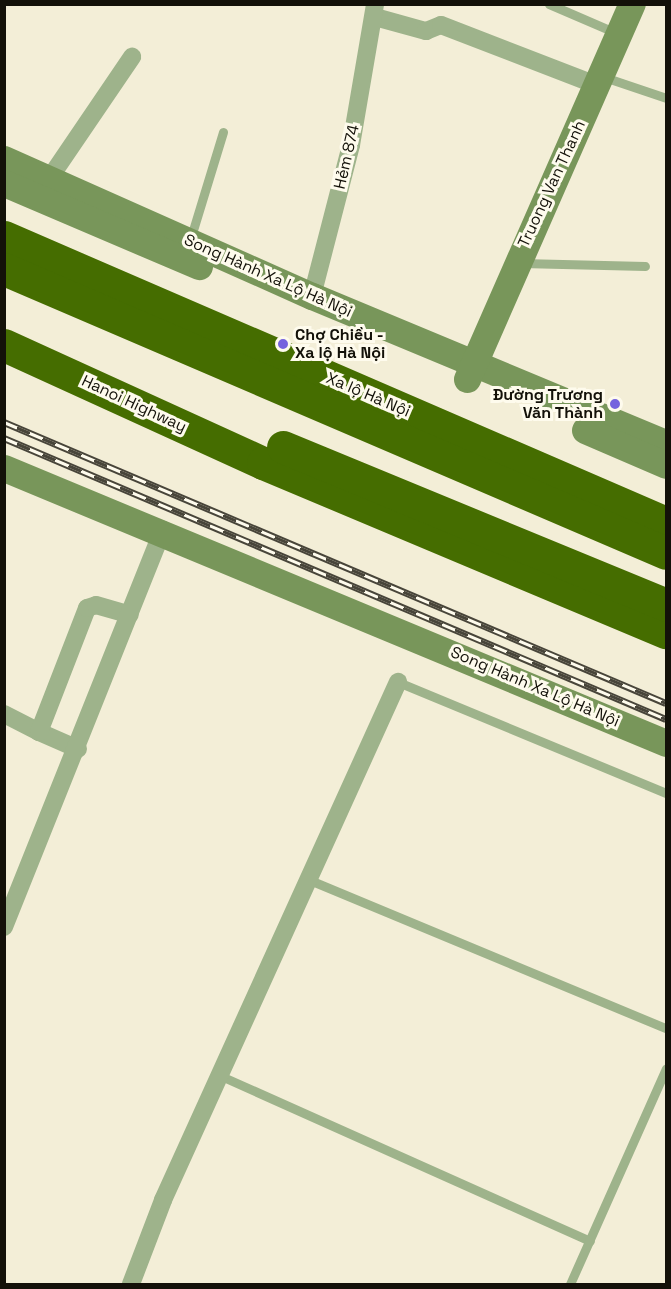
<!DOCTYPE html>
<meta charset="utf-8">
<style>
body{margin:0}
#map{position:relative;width:671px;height:1289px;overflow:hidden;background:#f3eed7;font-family:"Space Grotesk",sans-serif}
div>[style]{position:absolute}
.lane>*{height:9px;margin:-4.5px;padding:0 4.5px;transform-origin:4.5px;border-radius:4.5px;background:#9eb38b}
.street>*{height:18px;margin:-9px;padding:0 9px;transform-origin:9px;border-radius:9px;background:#9eb38b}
.secondary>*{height:27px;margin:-13.5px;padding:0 13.5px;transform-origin:13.5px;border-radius:13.5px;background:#78965a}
.highway>*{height:33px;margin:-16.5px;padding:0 16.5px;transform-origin:16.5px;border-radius:16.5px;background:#456d00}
.rail>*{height:7px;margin-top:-3.5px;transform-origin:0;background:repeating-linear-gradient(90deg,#fefbed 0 14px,#48453a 0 28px);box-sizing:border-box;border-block:2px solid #48453a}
.dots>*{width:16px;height:16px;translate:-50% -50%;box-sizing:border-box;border:3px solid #fefbed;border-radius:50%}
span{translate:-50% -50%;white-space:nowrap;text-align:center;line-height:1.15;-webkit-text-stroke:6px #fefbed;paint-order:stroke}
.street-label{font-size:16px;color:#131109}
.poi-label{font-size:16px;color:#131109;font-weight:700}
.left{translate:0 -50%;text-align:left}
.right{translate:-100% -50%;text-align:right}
.frame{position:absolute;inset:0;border:6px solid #131109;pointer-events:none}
</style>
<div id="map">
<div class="lane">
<i style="left:549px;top:4px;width:73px;rotate:23.4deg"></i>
<i style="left:604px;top:77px;width:65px;rotate:18.7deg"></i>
<i style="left:190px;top:240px;width:113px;rotate:-73deg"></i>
<i style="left:521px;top:263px;width:124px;rotate:1.4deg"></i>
<i style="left:398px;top:682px;width:290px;rotate:22.5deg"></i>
<i style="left:312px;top:881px;width:383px;rotate:22.6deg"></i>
<i style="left:221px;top:1076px;width:404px;rotate:24.1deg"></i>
<i style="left:570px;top:1284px;width:236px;rotate:-66deg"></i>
</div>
<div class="street">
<i style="left:375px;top:17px;width:53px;rotate:15.4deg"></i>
<i style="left:426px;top:31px;width:16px;rotate:-22deg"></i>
<i style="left:441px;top:25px;width:169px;rotate:21.1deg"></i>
<i style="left:49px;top:179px;width:148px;rotate:-55.8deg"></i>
<i style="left:312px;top:296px;width:156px;rotate:-75.5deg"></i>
<i style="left:351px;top:145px;width:143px;rotate:-80.3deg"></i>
<i style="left:4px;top:714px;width:39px;rotate:27deg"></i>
<i style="left:78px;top:749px;width:43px;rotate:-156.4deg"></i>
<i style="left:39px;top:732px;width:133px;rotate:-68.8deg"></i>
<i style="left:87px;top:608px;width:9px;rotate:-18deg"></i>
<i style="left:96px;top:605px;width:35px;rotate:16deg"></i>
<i style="left:4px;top:927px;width:428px;rotate:-68.2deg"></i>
<i style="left:131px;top:1284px;width:90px;rotate:-69.1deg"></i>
<i style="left:163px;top:1200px;width:569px;rotate:-65.6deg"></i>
</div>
<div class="secondary">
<i style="left:4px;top:159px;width:337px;rotate:24deg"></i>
<i style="left:312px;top:296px;width:383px;rotate:22.6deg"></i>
<i style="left:4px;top:183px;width:212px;rotate:23.1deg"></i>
<i style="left:467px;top:379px;width:410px;rotate:-66.3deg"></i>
<i style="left:585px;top:430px;width:88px;rotate:23.4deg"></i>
<i style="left:4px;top:468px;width:717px;rotate:22.56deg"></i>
</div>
<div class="highway">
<i style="left:4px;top:237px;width:721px;rotate:23.37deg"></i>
<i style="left:4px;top:269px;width:720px;rotate:23.22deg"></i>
<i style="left:4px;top:345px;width:285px;rotate:24.5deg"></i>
<i style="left:263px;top:463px;width:437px;rotate:22.8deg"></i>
<i style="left:283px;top:447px;width:414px;rotate:22.4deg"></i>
</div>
<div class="rail">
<i style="left:4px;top:422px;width:719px;rotate:23deg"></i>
<i style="left:4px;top:438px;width:719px;rotate:23deg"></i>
</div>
<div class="dots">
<i style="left:283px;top:344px;background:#7563de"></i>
<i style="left:615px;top:404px;background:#7563de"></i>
</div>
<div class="street-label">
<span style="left:347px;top:157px;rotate:-77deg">Hẻm 874</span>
<span style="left:552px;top:184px;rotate:-65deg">Truong Van Thanh</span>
<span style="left:268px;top:276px;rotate:24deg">Song Hành Xa Lộ Hà Nội</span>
<span style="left:368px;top:395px;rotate:23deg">Xa lộ Hà Nội</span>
<span style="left:134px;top:404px;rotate:25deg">Hanoi Highway</span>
<span style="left:535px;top:687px;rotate:23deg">Song Hành Xa Lộ Hà Nội</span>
</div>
<div class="poi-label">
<span class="left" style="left:295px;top:344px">Chợ Chiều -<br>Xa lộ Hà Nội</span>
<span class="right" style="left:603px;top:404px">Đường Trương<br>Văn Thành</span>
</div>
<div class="frame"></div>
</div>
